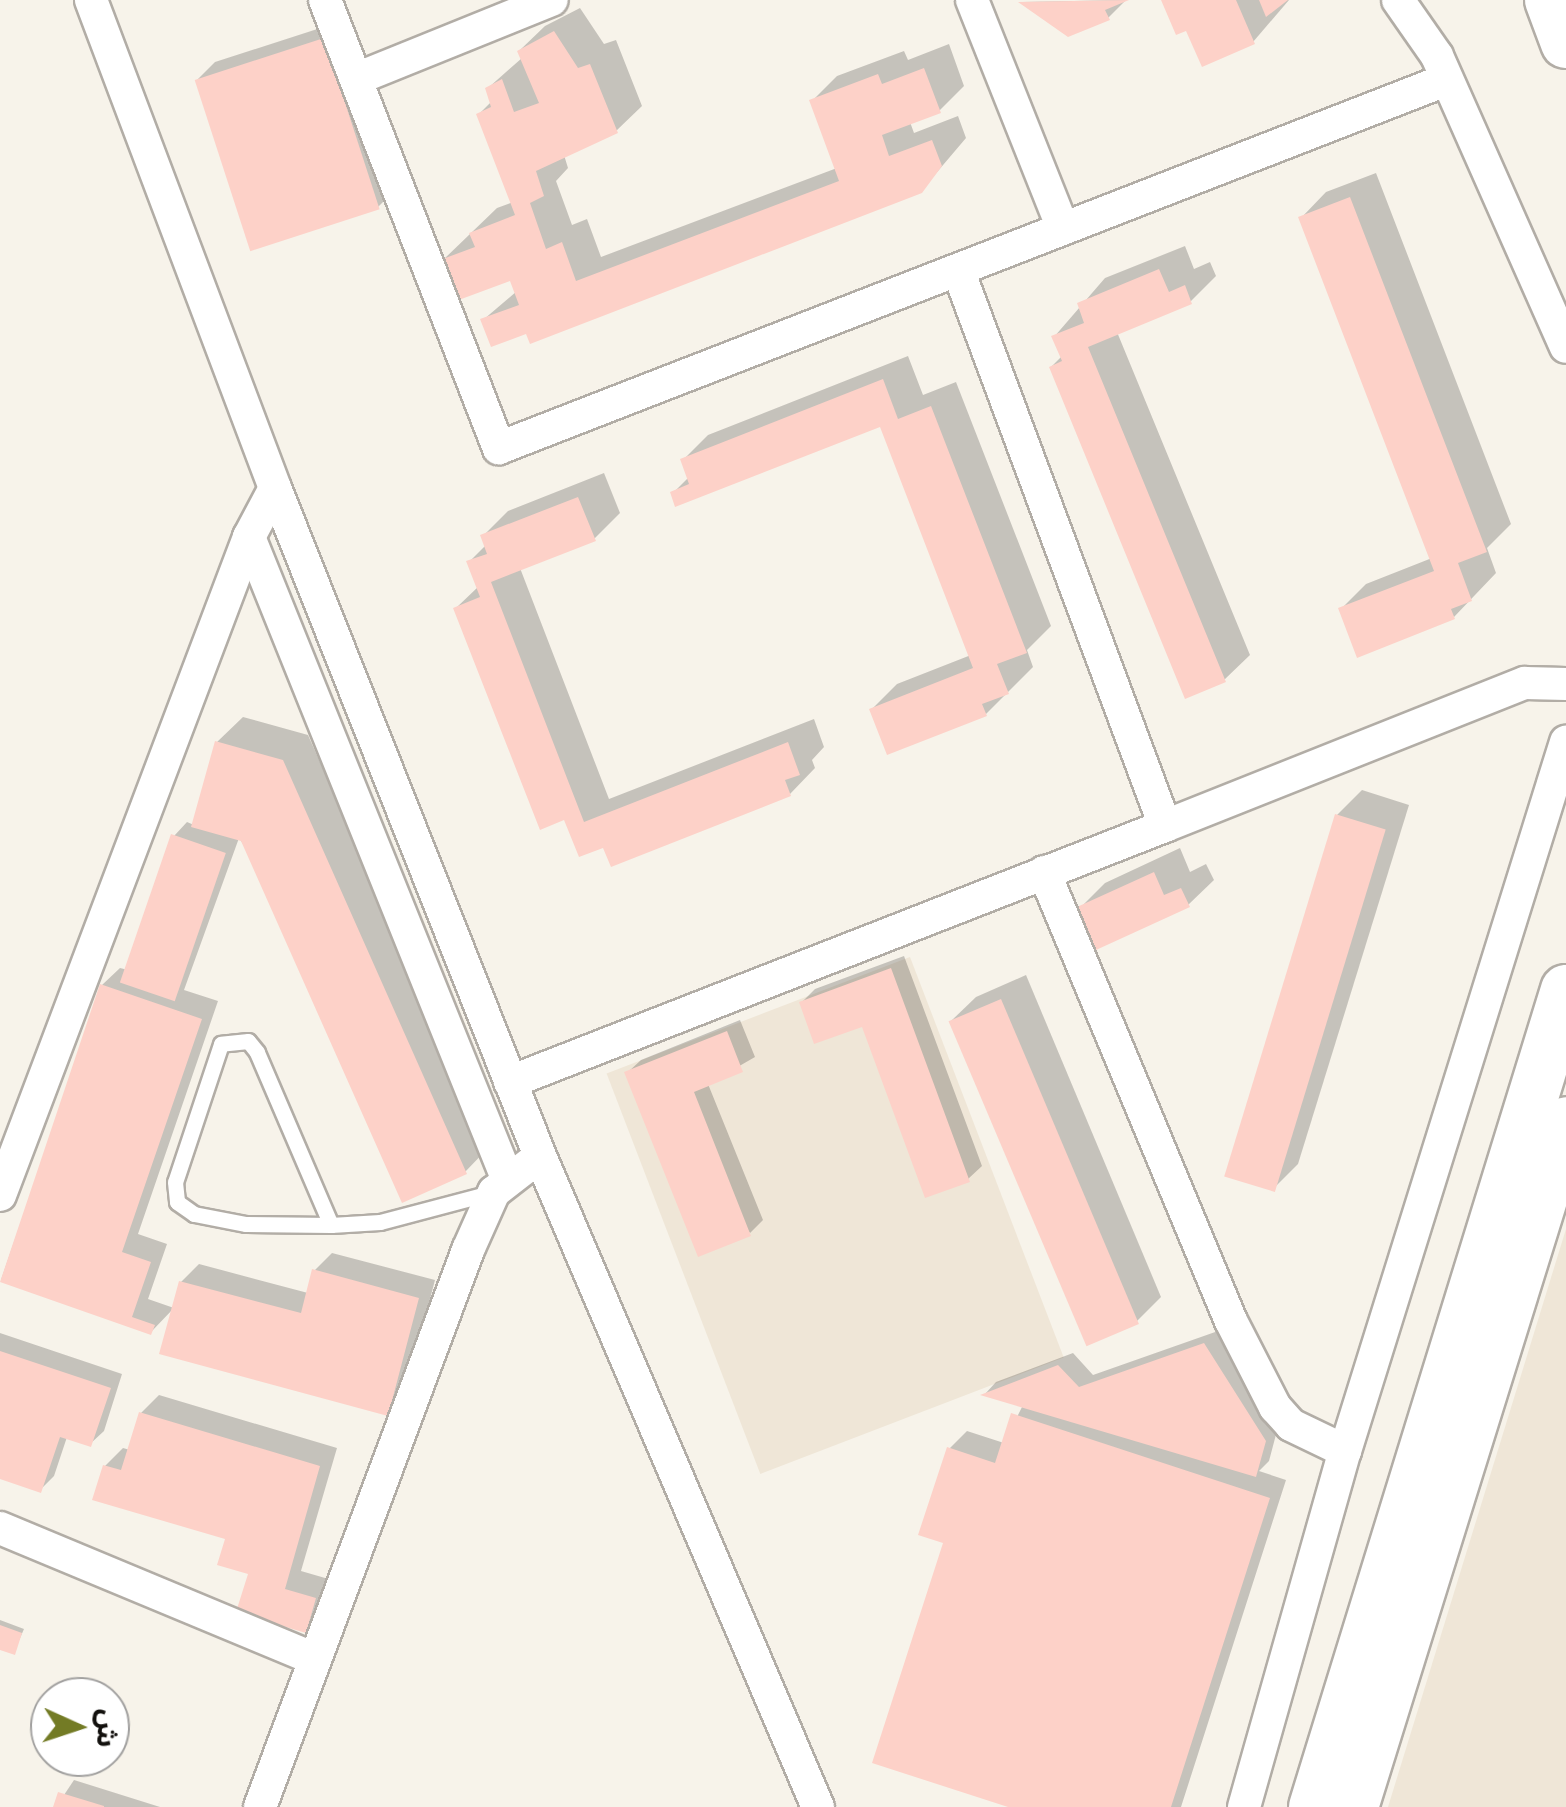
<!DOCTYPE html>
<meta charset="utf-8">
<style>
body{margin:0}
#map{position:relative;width:1566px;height:1807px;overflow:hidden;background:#f7f3ea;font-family:Figtree,"Noto Sans Arabic",sans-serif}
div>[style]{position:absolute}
.built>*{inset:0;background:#efe6d7;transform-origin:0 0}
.shadow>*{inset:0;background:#0003}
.building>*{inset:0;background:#fdd1c8;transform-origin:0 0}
.roads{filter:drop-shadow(2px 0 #b2ada6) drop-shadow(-2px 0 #b2ada6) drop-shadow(0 2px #b2ada6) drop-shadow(0 -2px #b2ada6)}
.lane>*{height:15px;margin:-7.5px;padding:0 7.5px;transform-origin:7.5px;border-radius:7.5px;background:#fff}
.street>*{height:32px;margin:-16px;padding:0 16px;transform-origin:16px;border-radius:16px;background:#fff}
.primary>*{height:50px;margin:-25px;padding:0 25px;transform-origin:25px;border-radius:25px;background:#fff}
span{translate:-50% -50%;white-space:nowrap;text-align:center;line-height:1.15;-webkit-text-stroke:9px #fff;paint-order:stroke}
.north{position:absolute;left:30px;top:1677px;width:100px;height:100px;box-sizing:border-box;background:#fff;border:2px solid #a1a09f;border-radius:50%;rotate:93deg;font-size:28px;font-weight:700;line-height:40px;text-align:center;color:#13110e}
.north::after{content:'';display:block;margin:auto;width:35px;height:45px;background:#737b25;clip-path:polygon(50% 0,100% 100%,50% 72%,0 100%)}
</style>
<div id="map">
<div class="built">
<i style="left:910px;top:957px;width:429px;height:325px;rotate:69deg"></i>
<i style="clip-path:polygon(1566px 1229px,1566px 1807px,1388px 1807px)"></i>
</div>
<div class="shadow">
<i style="clip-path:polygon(1126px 0,1108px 18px,1069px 34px,1022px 2px)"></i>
<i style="clip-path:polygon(1164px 0,1289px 0,1253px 42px,1187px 27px)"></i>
<i style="clip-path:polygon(580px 8px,604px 44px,616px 40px,642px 106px,616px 131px,564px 155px,568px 168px,556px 181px,572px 225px,587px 219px,601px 257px,837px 168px,812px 101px,837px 76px,904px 51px,908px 60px,949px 44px,964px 86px,939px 111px,910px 122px,914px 133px,958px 116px,966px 138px,921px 191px,527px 330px,483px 320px,517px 291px,512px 277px,443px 260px,497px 208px,513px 202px,479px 114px,492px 101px,488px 88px,522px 58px,519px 51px,545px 26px)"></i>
<i style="clip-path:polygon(342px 21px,396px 189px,378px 207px,197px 80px,215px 62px)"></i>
<i style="clip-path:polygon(1376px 173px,1511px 524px,1487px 548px,1496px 573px,1454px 617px,1341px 609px,1366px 584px,1432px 558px,1301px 218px,1326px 192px)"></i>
<i style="clip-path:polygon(1185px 246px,1194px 269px,1210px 262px,1216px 276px,1191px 301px,1117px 332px,1250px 655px,1224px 680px,1051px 367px,1062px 356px,1054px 337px,1105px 278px)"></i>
<i style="clip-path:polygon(908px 356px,923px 395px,956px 382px,1051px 626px,1027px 650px,1033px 667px,986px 714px,872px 709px,897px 684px,971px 655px,881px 424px,673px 493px,689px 477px,683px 460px,708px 435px)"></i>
<i style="clip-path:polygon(604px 473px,620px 513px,594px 539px,520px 568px,609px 799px,814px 719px,824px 747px,812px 760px,815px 768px,790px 794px,604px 845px,566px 816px,456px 608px,479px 586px,469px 562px,486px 545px,483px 536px,508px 511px)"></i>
<i style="clip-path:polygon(243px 717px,308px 735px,490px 1146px,465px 1172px,239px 838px,184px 990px,218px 1001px,138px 1234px,167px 1244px,148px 1299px,174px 1308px,181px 1282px,199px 1264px,308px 1293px,314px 1271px,332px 1253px,435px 1280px,405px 1395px,387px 1413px,174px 1308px,151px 1332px,1px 1280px,102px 985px,120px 968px,128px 970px,174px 836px,187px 822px,194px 825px,217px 742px)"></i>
<i style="clip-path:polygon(1362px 790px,1409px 805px,1298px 1164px,1272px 1190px,1337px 815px)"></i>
<i style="clip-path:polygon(1180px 848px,1190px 872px,1206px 864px,1214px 880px,1188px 905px,1080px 908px,1105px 883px)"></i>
<i style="clip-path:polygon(904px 956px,982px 1166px,968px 1179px,864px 1023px,802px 1002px,815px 989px)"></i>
<i style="clip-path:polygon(1026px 975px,1161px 1297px,1135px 1323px,950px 1022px,976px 997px)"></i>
<i style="clip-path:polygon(740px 1020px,755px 1057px,708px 1084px,763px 1220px,750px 1233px,627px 1073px,641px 1060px)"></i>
<i style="clip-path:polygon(1218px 1331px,1278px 1427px,1269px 1461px,1259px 1471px,1286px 1480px,1181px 1807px,1016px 1807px,946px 1542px,949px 1449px,967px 1431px,1004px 1443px,1023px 1405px,985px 1394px,996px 1382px,1073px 1353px,1093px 1375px)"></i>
<i style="clip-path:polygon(0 1333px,122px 1374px,104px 1431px,90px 1444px,67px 1437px,54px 1476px,40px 1490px,0 1476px)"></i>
<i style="clip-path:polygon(159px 1395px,337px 1448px,301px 1571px,332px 1580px,323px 1612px,305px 1630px,228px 1538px,105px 1466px,123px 1448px,130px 1450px,141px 1413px)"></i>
<i style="clip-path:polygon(0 1620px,24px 1629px,14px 1652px,0 1647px)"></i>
<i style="clip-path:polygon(74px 1780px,160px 1807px,56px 1807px)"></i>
</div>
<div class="building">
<i style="clip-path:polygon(1129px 0,1105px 10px,1110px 20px,1068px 37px,1018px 2px)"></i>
<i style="clip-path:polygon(1161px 0,1236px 0,1255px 44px,1202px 67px,1186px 31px,1176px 35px)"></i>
<i style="clip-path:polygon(1259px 0,1288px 0,1266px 17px)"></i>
<i style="clip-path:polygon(554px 31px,578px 68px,590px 64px,618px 133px,536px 171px,544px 196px,530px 203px,546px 249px,562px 242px,576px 281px,839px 181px,809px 100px,878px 74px,882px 84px,924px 68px,941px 113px,882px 135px,889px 156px,932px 140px,942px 166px,922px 193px,530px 344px,526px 334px,491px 347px,480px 319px,519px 305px,510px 281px,456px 301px,440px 260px,475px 247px,469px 233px,515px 215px,476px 114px,491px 107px,485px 88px,502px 79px,514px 112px,539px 103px,517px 51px)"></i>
<i style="left:324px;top:38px;width:180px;height:136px;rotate:72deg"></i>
<i style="clip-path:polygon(1350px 197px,1487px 552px,1458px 563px,1472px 601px,1451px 609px,1455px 619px,1357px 658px,1338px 608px,1434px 571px,1298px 217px)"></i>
<i style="clip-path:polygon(1159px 269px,1169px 292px,1185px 285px,1192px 304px,1088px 347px,1226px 682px,1185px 699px,1049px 367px,1062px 361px,1051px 336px,1084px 323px,1077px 303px)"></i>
<i style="clip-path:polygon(883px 379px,898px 419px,931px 406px,1027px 653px,997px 664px,1009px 694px,982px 704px,987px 716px,887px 755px,869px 709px,973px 668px,880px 427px,675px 507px,670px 492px,689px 484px,680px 459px)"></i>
<i style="clip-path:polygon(578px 497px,596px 541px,491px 582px,584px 822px,788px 742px,800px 775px,785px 780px,791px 796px,611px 867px,603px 848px,579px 857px,564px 820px,540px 830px,453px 608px,480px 597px,466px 561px,487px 554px,480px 535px)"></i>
<i style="clip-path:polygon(215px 741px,283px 760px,467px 1174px,402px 1203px,241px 841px,191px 827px)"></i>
<i style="left:1335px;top:814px;width:53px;height:379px;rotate:17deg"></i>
<i style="left:171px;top:834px;width:58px;height:157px;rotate:19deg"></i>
<i style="clip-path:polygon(1154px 872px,1164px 895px,1181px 888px,1190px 907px,1096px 950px,1077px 907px)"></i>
<i style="clip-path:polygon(891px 968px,970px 1182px,925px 1198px,862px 1027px,814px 1044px,799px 1002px)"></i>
<i style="clip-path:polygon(100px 984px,202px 1019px,122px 1252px,151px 1262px,132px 1317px,155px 1325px,151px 1335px,0 1282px)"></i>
<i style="left:1001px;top:999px;width:353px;height:57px;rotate:67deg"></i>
<i style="clip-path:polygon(727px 1031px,743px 1072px,694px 1092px,751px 1236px,698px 1257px,624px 1072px)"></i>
<i style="clip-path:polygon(312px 1269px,419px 1298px,388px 1416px,159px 1354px,179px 1281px,301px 1313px)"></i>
<i style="clip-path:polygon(1204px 1343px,1266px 1441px,1256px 1477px,980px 1395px,1058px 1365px,1079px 1387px)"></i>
<i style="clip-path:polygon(0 1351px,111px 1388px,91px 1447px,60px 1437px,41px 1493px,0 1479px)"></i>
<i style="clip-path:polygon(139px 1412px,320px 1466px,285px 1589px,316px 1598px,306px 1633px,236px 1612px,248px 1574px,217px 1565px,225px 1539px,92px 1500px,103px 1465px,121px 1470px)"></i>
<i style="clip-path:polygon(1011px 1413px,1270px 1498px,1171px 1807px,1008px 1807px,872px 1763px,943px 1543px,918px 1535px,947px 1447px,995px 1463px)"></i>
<i style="clip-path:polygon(0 1625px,22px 1633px,15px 1655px,0 1650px)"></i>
<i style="clip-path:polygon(58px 1792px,104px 1806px,104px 1807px,53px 1807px)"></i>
</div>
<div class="roads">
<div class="lane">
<i style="left:331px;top:1225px;width:188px;rotate:-113.2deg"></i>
<i style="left:257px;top:1052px;width:14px;rotate:-129deg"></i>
<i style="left:248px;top:1041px;width:27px;rotate:174deg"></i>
<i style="left:221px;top:1044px;width:145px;rotate:108.4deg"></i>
<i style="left:175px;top:1182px;width:20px;rotate:84deg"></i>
<i style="left:177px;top:1202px;width:21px;rotate:35deg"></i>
<i style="left:194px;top:1214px;width:53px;rotate:10.9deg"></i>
<i style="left:246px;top:1224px;width:85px;rotate:0.7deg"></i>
<i style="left:331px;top:1225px;width:49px;rotate:-3.5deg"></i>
<i style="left:380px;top:1222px;width:114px;rotate:-14.8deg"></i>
</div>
<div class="street">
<i style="left:91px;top:0;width:522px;rotate:69.34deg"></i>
<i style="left:325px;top:0;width:481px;rotate:68.8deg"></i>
<i style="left:499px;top:448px;width:1016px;rotate:-21.24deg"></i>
<i style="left:972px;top:0;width:246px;rotate:68.3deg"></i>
<i style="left:1398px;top:0;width:68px;rotate:55.1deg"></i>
<i style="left:1437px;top:56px;width:318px;rotate:66.1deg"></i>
<i style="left:356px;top:79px;width:211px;rotate:-22deg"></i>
<i style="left:249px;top:537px;width:691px;rotate:68.08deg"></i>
<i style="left:1165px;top:826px;width:387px;rotate:-21.7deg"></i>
<i style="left:1525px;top:683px;width:41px;rotate:1.4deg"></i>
<i style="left:1044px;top:872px;width:486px;rotate:67.4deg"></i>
<i style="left:1231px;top:1321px;width:97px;rotate:62.9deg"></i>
<i style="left:1275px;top:1407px;width:24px;rotate:48deg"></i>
<i style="left:1291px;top:1425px;width:60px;rotate:25.7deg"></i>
<i style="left:510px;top:1082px;width:703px;rotate:-21.35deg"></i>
<i style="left:1165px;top:826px;width:593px;rotate:-110.42deg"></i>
<i style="left:0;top:1195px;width:704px;rotate:-69.27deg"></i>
<i style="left:249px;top:537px;width:55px;rotate:-62deg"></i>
<i style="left:275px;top:488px;width:719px;rotate:68.36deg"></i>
<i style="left:0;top:1528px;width:340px;rotate:22.6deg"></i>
<i style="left:260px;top:1807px;width:595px;rotate:-69.52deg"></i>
<i style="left:468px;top:1250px;width:64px;rotate:-65.9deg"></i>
<i style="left:494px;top:1192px;width:58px;rotate:-38deg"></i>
<i style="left:540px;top:1156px;width:708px;rotate:66.88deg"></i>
<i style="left:1244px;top:1807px;width:370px;rotate:-74.2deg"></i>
<i style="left:1345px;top:1451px;width:743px;rotate:-72.69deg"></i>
</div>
<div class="primary">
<i style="left:1550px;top:0;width:46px;rotate:69.6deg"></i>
<i style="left:1314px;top:1807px;width:855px;rotate:-72.86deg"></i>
<i style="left:1353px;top:1807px;width:717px;rotate:-72.73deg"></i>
</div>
</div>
<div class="north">ش</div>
</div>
